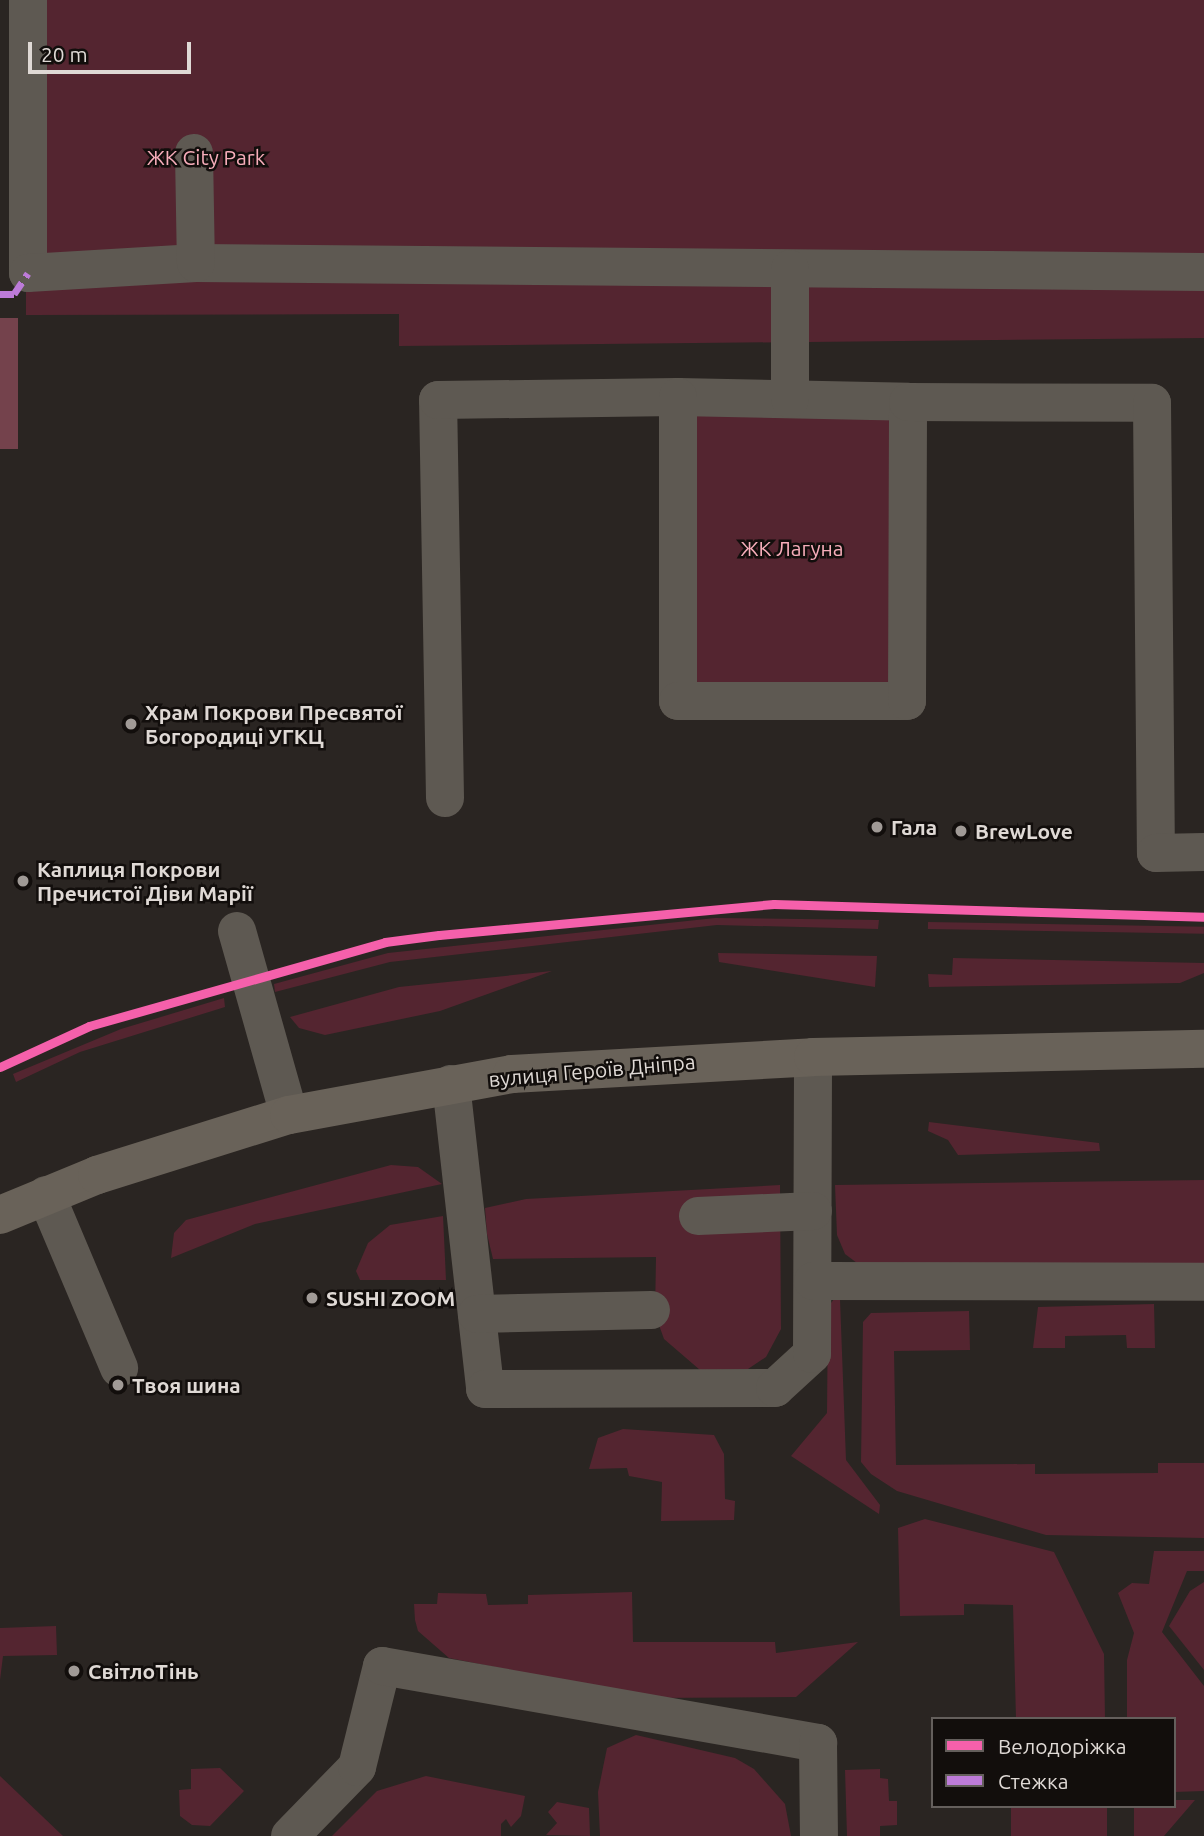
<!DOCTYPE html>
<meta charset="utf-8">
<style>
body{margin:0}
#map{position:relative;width:1204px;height:1836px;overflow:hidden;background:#2a2522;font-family:Ubuntu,sans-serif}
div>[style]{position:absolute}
.green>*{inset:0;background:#542530;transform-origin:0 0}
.forest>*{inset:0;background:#74424c;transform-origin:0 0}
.minor>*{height:38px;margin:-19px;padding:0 19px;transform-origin:19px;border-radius:19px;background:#5e5952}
.major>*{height:38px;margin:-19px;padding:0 19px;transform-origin:19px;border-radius:19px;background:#696259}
.quiet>*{height:7px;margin-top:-3.5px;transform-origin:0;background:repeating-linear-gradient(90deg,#bd7bd9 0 14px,transparent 0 21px)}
.cycleway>*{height:9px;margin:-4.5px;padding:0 4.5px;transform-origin:4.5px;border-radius:4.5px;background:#f560ab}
.dots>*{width:19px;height:19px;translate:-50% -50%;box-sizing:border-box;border:4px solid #120e0c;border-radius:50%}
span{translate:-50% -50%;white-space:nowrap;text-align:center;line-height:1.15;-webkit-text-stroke:5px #120e0c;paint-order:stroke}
.park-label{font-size:21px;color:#f7adba}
.poi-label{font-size:21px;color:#dfd9d5;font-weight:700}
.left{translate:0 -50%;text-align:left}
.street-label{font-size:21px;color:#dfd9d5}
.legend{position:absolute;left:931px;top:1717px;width:245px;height:91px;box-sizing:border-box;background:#120e0c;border:2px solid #645f5c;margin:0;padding:9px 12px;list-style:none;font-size:21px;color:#dfd9d5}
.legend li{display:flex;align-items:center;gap:14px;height:35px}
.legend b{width:35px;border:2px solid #645f5c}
.scale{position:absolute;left:28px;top:42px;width:163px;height:32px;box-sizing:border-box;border:4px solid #dfd9d5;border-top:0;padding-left:9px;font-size:21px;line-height:24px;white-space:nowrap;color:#dfd9d5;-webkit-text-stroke:5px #120e0c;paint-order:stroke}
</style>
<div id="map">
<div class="green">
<i style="clip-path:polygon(26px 0,1204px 0,1204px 338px,399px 346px,399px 314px,26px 315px)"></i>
<i style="left:689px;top:411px;width:206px;height:275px"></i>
<i style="clip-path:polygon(715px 918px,879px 920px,878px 929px,717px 925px,390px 962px,275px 992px,274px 984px,388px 953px)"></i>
<i style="left:928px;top:922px;width:276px;height:7px;rotate:1deg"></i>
<i style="clip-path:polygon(718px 953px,877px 956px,875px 987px,719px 962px)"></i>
<i style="clip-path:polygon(953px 958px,1204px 963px,1204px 973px,1180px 983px,929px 987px,928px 974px,952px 975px)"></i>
<i style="clip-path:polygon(552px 971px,440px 1011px,325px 1035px,299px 1028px,290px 1017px,399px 987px)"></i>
<i style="clip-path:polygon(224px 998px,225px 1007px,80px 1052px,16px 1082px,13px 1074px,121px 1029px)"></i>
<i style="clip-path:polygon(929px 1122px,1099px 1143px,1100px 1151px,958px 1155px,948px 1140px,928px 1131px)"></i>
<i style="clip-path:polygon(391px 1165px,418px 1167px,442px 1184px,255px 1224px,171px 1258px,174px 1233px,186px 1220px)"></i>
<i style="clip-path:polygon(1204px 1180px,1204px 1264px,861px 1266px,845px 1254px,837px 1235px,835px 1185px)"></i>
<i style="clip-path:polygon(780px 1185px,781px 1329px,766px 1357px,748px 1369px,700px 1370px,664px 1339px,655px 1314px,656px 1257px,493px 1259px,487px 1234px,485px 1208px,526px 1199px)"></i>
<i style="clip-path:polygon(443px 1216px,446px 1280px,360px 1280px,356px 1271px,368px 1243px,390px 1225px)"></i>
<i style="clip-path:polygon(834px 1299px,840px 1299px,846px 1460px,880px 1505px,879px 1514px,791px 1456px,827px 1413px,828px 1307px)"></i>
<i style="clip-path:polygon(1154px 1304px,1155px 1348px,1127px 1348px,1126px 1335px,1065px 1336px,1065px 1348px,1033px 1348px,1038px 1307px)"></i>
<i style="clip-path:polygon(969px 1311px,970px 1350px,894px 1351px,896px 1465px,1035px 1464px,1035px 1474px,1158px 1473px,1158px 1463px,1204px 1463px,1204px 1538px,1046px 1535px,897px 1491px,871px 1474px,861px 1462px,863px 1322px,871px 1313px)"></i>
<i style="clip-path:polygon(623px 1429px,714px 1435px,724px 1454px,725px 1499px,735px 1501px,734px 1520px,661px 1521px,662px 1482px,629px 1476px,627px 1468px,589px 1469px,598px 1438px)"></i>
<i style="clip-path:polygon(925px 1519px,1054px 1552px,1104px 1654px,1105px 1719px,1016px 1719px,1013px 1605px,964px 1604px,964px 1615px,900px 1616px,898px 1528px)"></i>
<i style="clip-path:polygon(1154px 1551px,1204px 1551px,1204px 1571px,1187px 1571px,1162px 1632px,1204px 1686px,1204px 1791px,1174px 1792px,1174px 1719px,1127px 1719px,1127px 1660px,1134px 1633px,1118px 1593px,1132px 1583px,1149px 1584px)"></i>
<i style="clip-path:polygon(1204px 1582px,1204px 1670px,1169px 1626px,1190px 1591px)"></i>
<i style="clip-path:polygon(632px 1592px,633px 1642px,775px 1642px,776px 1653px,858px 1642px,796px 1697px,651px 1698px,449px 1658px,418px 1631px,415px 1620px,414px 1604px,437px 1604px,438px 1593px,486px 1594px,488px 1605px,528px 1604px,528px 1595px)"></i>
<i style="clip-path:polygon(56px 1626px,57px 1655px,3px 1656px,0 1680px,0 1628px)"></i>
<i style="clip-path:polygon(636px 1735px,735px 1758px,754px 1769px,785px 1804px,791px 1836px,600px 1836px,598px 1792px,607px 1748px)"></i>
<i style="clip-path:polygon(220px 1768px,244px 1791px,210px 1826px,192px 1825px,180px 1816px,179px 1790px,191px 1789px,191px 1769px)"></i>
<i style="clip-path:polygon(880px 1769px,880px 1778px,888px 1779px,889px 1801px,897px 1801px,897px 1825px,880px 1826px,880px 1836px,847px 1836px,845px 1770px)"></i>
<i style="clip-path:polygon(0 1776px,63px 1836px,0 1836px)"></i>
<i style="clip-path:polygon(426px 1776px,525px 1796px,521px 1816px,511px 1827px,506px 1819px,501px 1824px,501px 1836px,332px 1836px,377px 1791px)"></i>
<i style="clip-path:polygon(1174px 1800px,1195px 1800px,1164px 1836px,1134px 1836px,1134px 1806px,1174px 1806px)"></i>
<i style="clip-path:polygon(557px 1802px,589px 1808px,590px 1836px,546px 1835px,557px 1823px,548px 1812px)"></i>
<i style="left:1011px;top:1806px;width:96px;height:30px"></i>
</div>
<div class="forest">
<i style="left:0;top:318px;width:18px;height:131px"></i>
</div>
<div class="minor">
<i style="left:28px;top:0;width:273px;rotate:90deg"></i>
<i style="left:28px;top:273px;width:168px;rotate:-3.4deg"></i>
<i style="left:196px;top:263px;width:1008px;rotate:0.51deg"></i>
<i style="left:194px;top:153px;width:110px;rotate:89deg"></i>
<i style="left:678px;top:397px;width:230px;rotate:1.2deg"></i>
<i style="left:790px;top:399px;width:130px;rotate:-90deg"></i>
<i style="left:445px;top:798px;width:398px;rotate:-91deg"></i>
<i style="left:438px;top:400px;width:240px;rotate:-0.7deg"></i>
<i style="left:678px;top:397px;width:304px;rotate:90deg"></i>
<i style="left:678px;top:701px;width:229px"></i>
<i style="left:907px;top:701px;width:299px;rotate:-89.8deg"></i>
<i style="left:908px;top:402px;width:244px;rotate:0.2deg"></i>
<i style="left:1152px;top:403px;width:450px;rotate:89.5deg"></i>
<i style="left:1156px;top:853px;width:48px;rotate:-1.2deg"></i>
<i style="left:237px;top:931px;width:191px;rotate:74.2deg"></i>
<i style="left:451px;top:1084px;width:307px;rotate:83.6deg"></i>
<i style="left:485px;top:1389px;width:290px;rotate:-0.2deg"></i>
<i style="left:775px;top:1388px;width:50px;rotate:-42.6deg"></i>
<i style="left:812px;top:1354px;width:297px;rotate:-89.8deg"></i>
<i style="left:46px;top:1195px;width:188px;rotate:67.1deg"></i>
<i style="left:698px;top:1216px;width:115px;rotate:-2.5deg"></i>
<i style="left:813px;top:1281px;width:391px;rotate:0.1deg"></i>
<i style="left:477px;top:1314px;width:174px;rotate:-1.3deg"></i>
<i style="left:290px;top:1836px;width:96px;rotate:-45.8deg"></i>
<i style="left:357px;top:1767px;width:104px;rotate:-76.1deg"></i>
<i style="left:382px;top:1666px;width:443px;rotate:10deg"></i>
<i style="left:818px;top:1743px;width:93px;rotate:89.4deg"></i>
</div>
<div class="major">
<i style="left:0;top:1215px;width:105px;rotate:-22.4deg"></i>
<i style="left:97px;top:1175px;width:201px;rotate:-17.4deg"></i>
<i style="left:289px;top:1115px;width:227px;rotate:-10.4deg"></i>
<i style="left:512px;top:1074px;width:301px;rotate:-3.2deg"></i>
<i style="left:813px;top:1057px;width:391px;rotate:-1.2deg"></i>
</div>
<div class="quiet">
<i style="left:0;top:294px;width:14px"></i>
<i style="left:14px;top:294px;width:25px;rotate:-56deg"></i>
</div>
<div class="cycleway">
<i style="left:0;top:1067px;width:98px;rotate:-24.7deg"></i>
<i style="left:89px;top:1026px;width:308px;rotate:-15.8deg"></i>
<i style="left:385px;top:942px;width:54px;rotate:-7.4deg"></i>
<i style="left:439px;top:935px;width:336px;rotate:-5.3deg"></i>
<i style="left:774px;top:904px;width:430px;rotate:1.7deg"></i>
</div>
<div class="dots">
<i style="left:131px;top:724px;background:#a09a96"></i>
<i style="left:877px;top:827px;background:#a09a96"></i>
<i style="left:961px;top:831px;background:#a09a96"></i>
<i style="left:23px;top:881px;background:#a09a96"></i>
<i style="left:312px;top:1298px;background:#a09a96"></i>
<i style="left:118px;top:1385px;background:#a09a96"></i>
<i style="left:74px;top:1671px;background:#a09a96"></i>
</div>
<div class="park-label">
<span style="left:206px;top:157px">ЖК City Park</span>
<span style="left:792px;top:548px">ЖК Лагуна</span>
</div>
<div class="poi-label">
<span class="left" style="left:145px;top:724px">Храм Покрови Пресвятої<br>Богородиці УГКЦ</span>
<span class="left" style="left:891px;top:827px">Гала</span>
<span class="left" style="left:975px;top:831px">BrewLove</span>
<span class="left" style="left:37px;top:881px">Каплиця Покрови<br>Пречистої Діви Марії</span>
<span class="left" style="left:326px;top:1298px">SUSHI ZOOM</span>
<span class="left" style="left:132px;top:1385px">Твоя шина</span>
<span class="left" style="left:88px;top:1671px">СвітлоТінь</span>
</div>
<div class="street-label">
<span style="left:592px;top:1070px;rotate:-5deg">вулиця Героїв Дніпра</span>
</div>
<ul class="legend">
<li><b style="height:9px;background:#f560ab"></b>Велодоріжка</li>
<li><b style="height:9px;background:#bd7bd9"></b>Стежка</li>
</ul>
<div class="scale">20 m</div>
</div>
